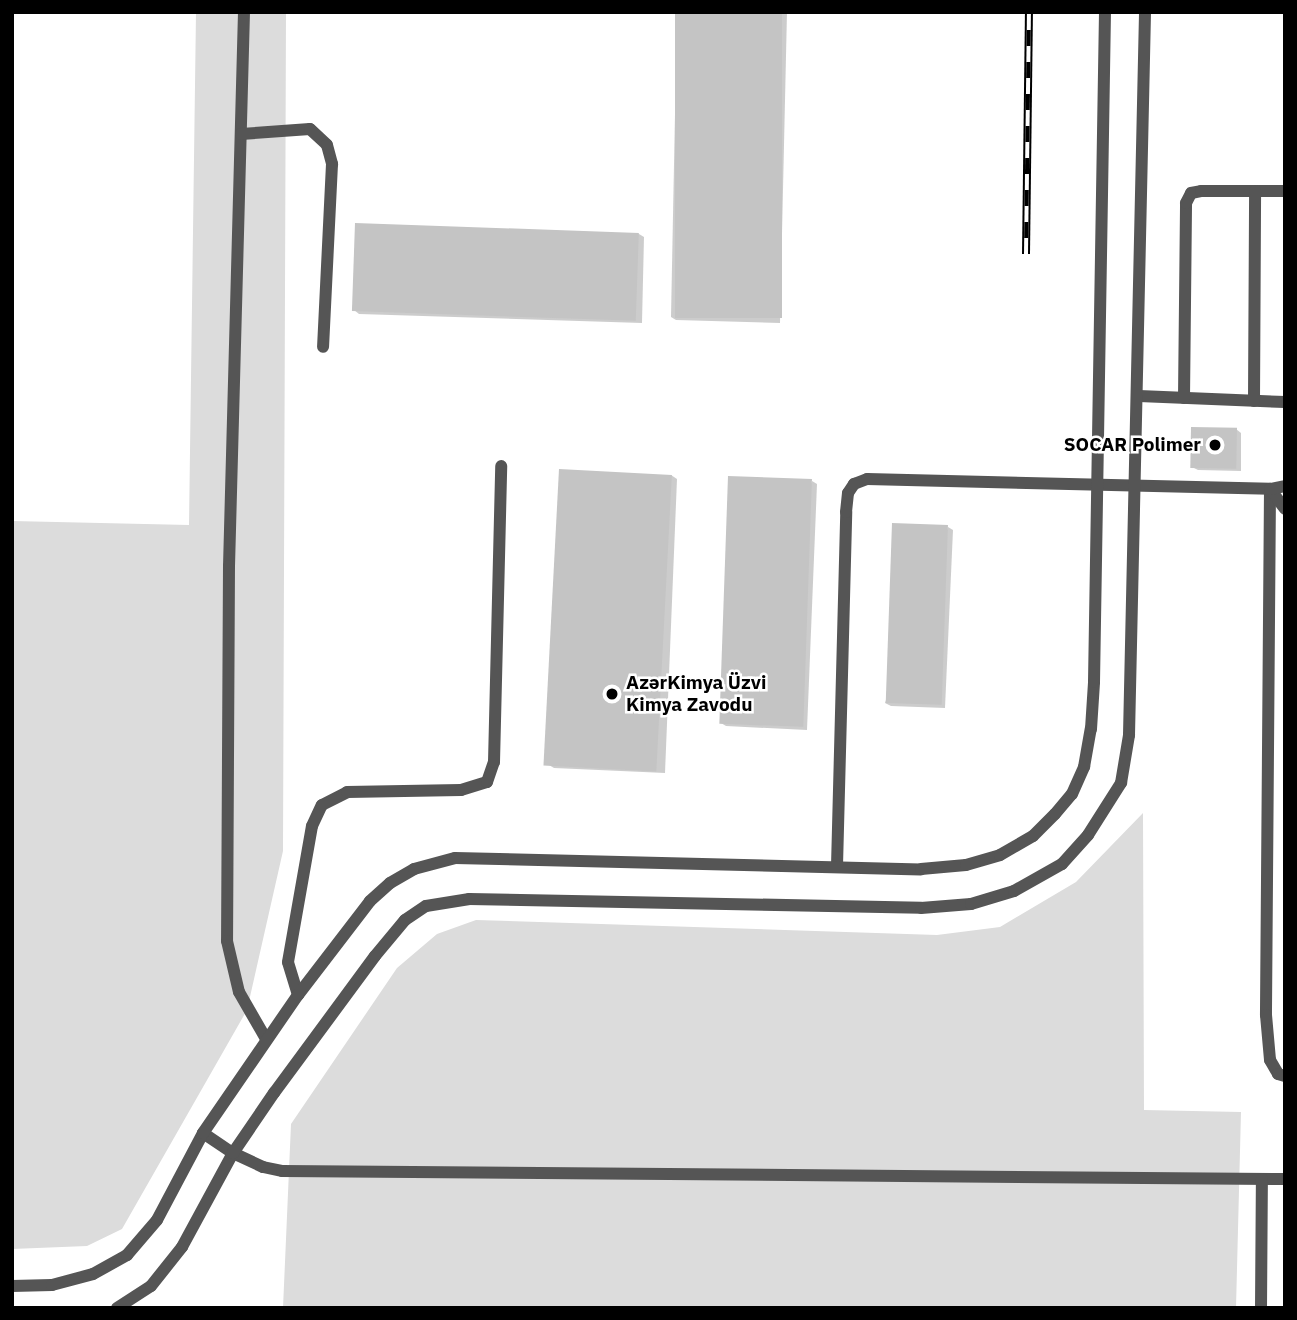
<!DOCTYPE html>
<meta charset="utf-8">
<style>
body{margin:0}
#map{position:relative;width:1297px;height:1320px;overflow:hidden;background:#fff;font-family:"IBM Plex Sans",sans-serif}
div>[style]{position:absolute}
.green>*{inset:0;background:#dcdcdc}
.shadow>*{inset:0;background:#0003}
.building>*{inset:0;background:#c4c4c4;transform-origin:0 0}
.service>*{height:12px;margin:-6px;padding:0 6px;transform-origin:6px;border-radius:6px;background:#555}
.rail>*{height:8px;margin-top:-4px;transform-origin:0;background:repeating-linear-gradient(90deg,#fff 0 16px,#000 0 32px);box-sizing:border-box;border-block:2px solid #000}
.dots>*{width:19px;height:19px;translate:-50% -50%;box-sizing:border-box;border:4px solid #fff;border-radius:50%}
span{translate:-50% -50%;white-space:nowrap;text-align:center;line-height:1.15;-webkit-text-stroke:5px #fff;paint-order:stroke}
.poi-label{font-size:19px;color:#000;font-weight:700}
.right{translate:-100% -50%;text-align:right}
.left{translate:0 -50%;text-align:left}
.frame{position:absolute;inset:0;border:14px solid #000;pointer-events:none}
</style>
<div id="map">
<div class="green">
<i style="clip-path:polygon(196px 12px,286px 12px,283px 851px,247px 1010px,122px 1229px,87px 1246px,12px 1249px,12px 521px,189px 525px)"></i>
<i style="clip-path:polygon(1143px 813px,1144px 1110px,1241px 1112px,1236px 1308px,283px 1308px,291px 1124px,397px 968px,437px 934px,476px 920px,937px 935px,1000px 927px,1076px 882px)"></i>
</div>
<div class="shadow">
<i style="clip-path:polygon(677px 12px,787px 12px,780px 323px,676px 320px,671px 317px)"></i>
<i style="clip-path:polygon(639px 234px,644px 237px,642px 323px,359px 314px,354px 310px)"></i>
<i style="clip-path:polygon(1236px 429px,1241px 433px,1241px 471px,1198px 470px,1192px 467px)"></i>
<i style="clip-path:polygon(671px 475px,677px 479px,665px 773px,554px 768px,549px 765px)"></i>
<i style="clip-path:polygon(812px 481px,817px 484px,807px 730px,726px 726px,721px 723px)"></i>
<i style="clip-path:polygon(948px 527px,953px 530px,945px 708px,891px 706px,885px 703px)"></i>
</div>
<div class="building">
<i style="left:675px;top:12px;width:107px;height:306px"></i>
<i style="left:355px;top:223px;width:284px;height:88px;rotate:2deg"></i>
<i style="left:1191px;top:427px;width:46px;height:41px;rotate:1deg"></i>
<i style="left:559px;top:469px;width:113px;height:297px;rotate:3deg"></i>
<i style="left:728px;top:476px;width:84px;height:248px;rotate:2deg"></i>
<i style="left:892px;top:523px;width:56px;height:180px;rotate:2deg"></i>
</div>
<div class="service">
<i style="left:244px;top:12px;width:554px;rotate:91.55deg"></i>
<i style="left:229px;top:566px;width:375px;rotate:90.3deg"></i>
<i style="left:227px;top:941px;width:52px;rotate:76.8deg"></i>
<i style="left:239px;top:992px;width:54px;rotate:60.1deg"></i>
<i style="left:241px;top:134px;width:69px;rotate:-4.1deg"></i>
<i style="left:310px;top:129px;width:23px;rotate:43deg"></i>
<i style="left:327px;top:145px;width:20px;rotate:75deg"></i>
<i style="left:332px;top:164px;width:183px;rotate:92.8deg"></i>
<i style="left:1139px;top:396px;width:146px;rotate:2.4deg"></i>
<i style="left:1184px;top:398px;width:195px;rotate:-89.4deg"></i>
<i style="left:1186px;top:203px;width:11px;rotate:-63deg"></i>
<i style="left:1191px;top:193px;width:10px;rotate:-11deg"></i>
<i style="left:1201px;top:191px;width:84px"></i>
<i style="left:1254px;top:401px;width:210px;rotate:-89.7deg"></i>
<i style="left:1270px;top:489px;width:526px;rotate:90.44deg"></i>
<i style="left:1266px;top:1015px;width:45px;rotate:84.9deg"></i>
<i style="left:1270px;top:1060px;width:16px;rotate:60deg"></i>
<i style="left:1278px;top:1074px;width:7px;rotate:16deg"></i>
<i style="left:1270px;top:489px;width:25px;rotate:53deg"></i>
<i style="left:837px;top:866px;width:354px;rotate:-88.5deg"></i>
<i style="left:846px;top:512px;width:19px;rotate:-84deg"></i>
<i style="left:848px;top:493px;width:11px;rotate:-56deg"></i>
<i style="left:854px;top:484px;width:14px;rotate:-21deg"></i>
<i style="left:867px;top:479px;width:403px;rotate:1.4deg"></i>
<i style="left:1270px;top:489px;width:15px;rotate:-11deg"></i>
<i style="left:298px;top:995px;width:34px;rotate:-107deg"></i>
<i style="left:288px;top:962px;width:138px;rotate:-80deg"></i>
<i style="left:312px;top:826px;width:23px;rotate:-65deg"></i>
<i style="left:322px;top:805px;width:28px;rotate:-27deg"></i>
<i style="left:347px;top:792px;width:114px;rotate:-1deg"></i>
<i style="left:461px;top:790px;width:27px;rotate:-17deg"></i>
<i style="left:487px;top:782px;width:21px;rotate:-71deg"></i>
<i style="left:494px;top:762px;width:296px;rotate:-88.6deg"></i>
<i style="left:203px;top:1133px;width:36px;rotate:34deg"></i>
<i style="left:233px;top:1153px;width:33px;rotate:25deg"></i>
<i style="left:263px;top:1167px;width:19px;rotate:12deg"></i>
<i style="left:282px;top:1171px;width:1003px;rotate:0.46deg"></i>
<i style="left:12px;top:1286px;width:40px;rotate:-1.4deg"></i>
<i style="left:52px;top:1285px;width:42px;rotate:-15deg"></i>
<i style="left:93px;top:1274px;width:39px;rotate:-29deg"></i>
<i style="left:127px;top:1255px;width:46px;rotate:-49.4deg"></i>
<i style="left:157px;top:1220px;width:98px;rotate:-62.1deg"></i>
<i style="left:203px;top:1133px;width:168px;rotate:-55.5deg"></i>
<i style="left:298px;top:995px;width:118px;rotate:-52.5deg"></i>
<i style="left:370px;top:901px;width:27px;rotate:-42deg"></i>
<i style="left:390px;top:883px;width:28px;rotate:-30deg"></i>
<i style="left:414px;top:869px;width:42px;rotate:-15deg"></i>
<i style="left:455px;top:858px;width:466px;rotate:1.4deg"></i>
<i style="left:921px;top:869px;width:45px;rotate:-5.1deg"></i>
<i style="left:966px;top:865px;width:35px;rotate:-16deg"></i>
<i style="left:1000px;top:855px;width:38px;rotate:-30deg"></i>
<i style="left:1033px;top:836px;width:31px;rotate:-45deg"></i>
<i style="left:1055px;top:814px;width:26px;rotate:-50deg"></i>
<i style="left:1072px;top:794px;width:30px;rotate:-66deg"></i>
<i style="left:1084px;top:767px;width:39px;rotate:-80deg"></i>
<i style="left:1091px;top:729px;width:47px;rotate:-86.3deg"></i>
<i style="left:1094px;top:682px;width:670px;rotate:-89.06deg"></i>
<i style="left:117px;top:1308px;width:40px;rotate:-32.9deg"></i>
<i style="left:151px;top:1286px;width:50px;rotate:-51.5deg"></i>
<i style="left:182px;top:1247px;width:107px;rotate:-61.5deg"></i>
<i style="left:233px;top:1153px;width:73px;rotate:-55.7deg"></i>
<i style="left:274px;top:1093px;width:170px;rotate:-53.6deg"></i>
<i style="left:375px;top:956px;width:47px;rotate:-50.2deg"></i>
<i style="left:405px;top:920px;width:25px;rotate:-34deg"></i>
<i style="left:426px;top:906px;width:44px;rotate:-9.2deg"></i>
<i style="left:469px;top:899px;width:452px;rotate:1.1deg"></i>
<i style="left:921px;top:908px;width:50px;rotate:-4.6deg"></i>
<i style="left:971px;top:904px;width:45px;rotate:-16.8deg"></i>
<i style="left:1014px;top:891px;width:55px;rotate:-29.4deg"></i>
<i style="left:1062px;top:864px;width:39px;rotate:-48deg"></i>
<i style="left:1088px;top:835px;width:62px;rotate:-57.6deg"></i>
<i style="left:1121px;top:783px;width:49px;rotate:-80.5deg"></i>
<i style="left:1129px;top:735px;width:723px;rotate:-88.73deg"></i>
<i style="left:1261px;top:1308px;width:129px;rotate:-89.6deg"></i>
</div>
<div class="rail">
<i style="left:1026px;top:254px;width:242px;rotate:-89.3deg"></i>
</div>
<div class="dots">
<i style="left:1215px;top:445px;background:#000"></i>
<i style="left:612px;top:694px;background:#000"></i>
</div>
<div class="poi-label">
<span class="right" style="left:1201px;top:445px">SOCAR Polimer</span>
<span class="left" style="left:626px;top:694px">AzərKimya Üzvi<br>Kimya Zavodu</span>
</div>
<div class="frame"></div>
</div>
